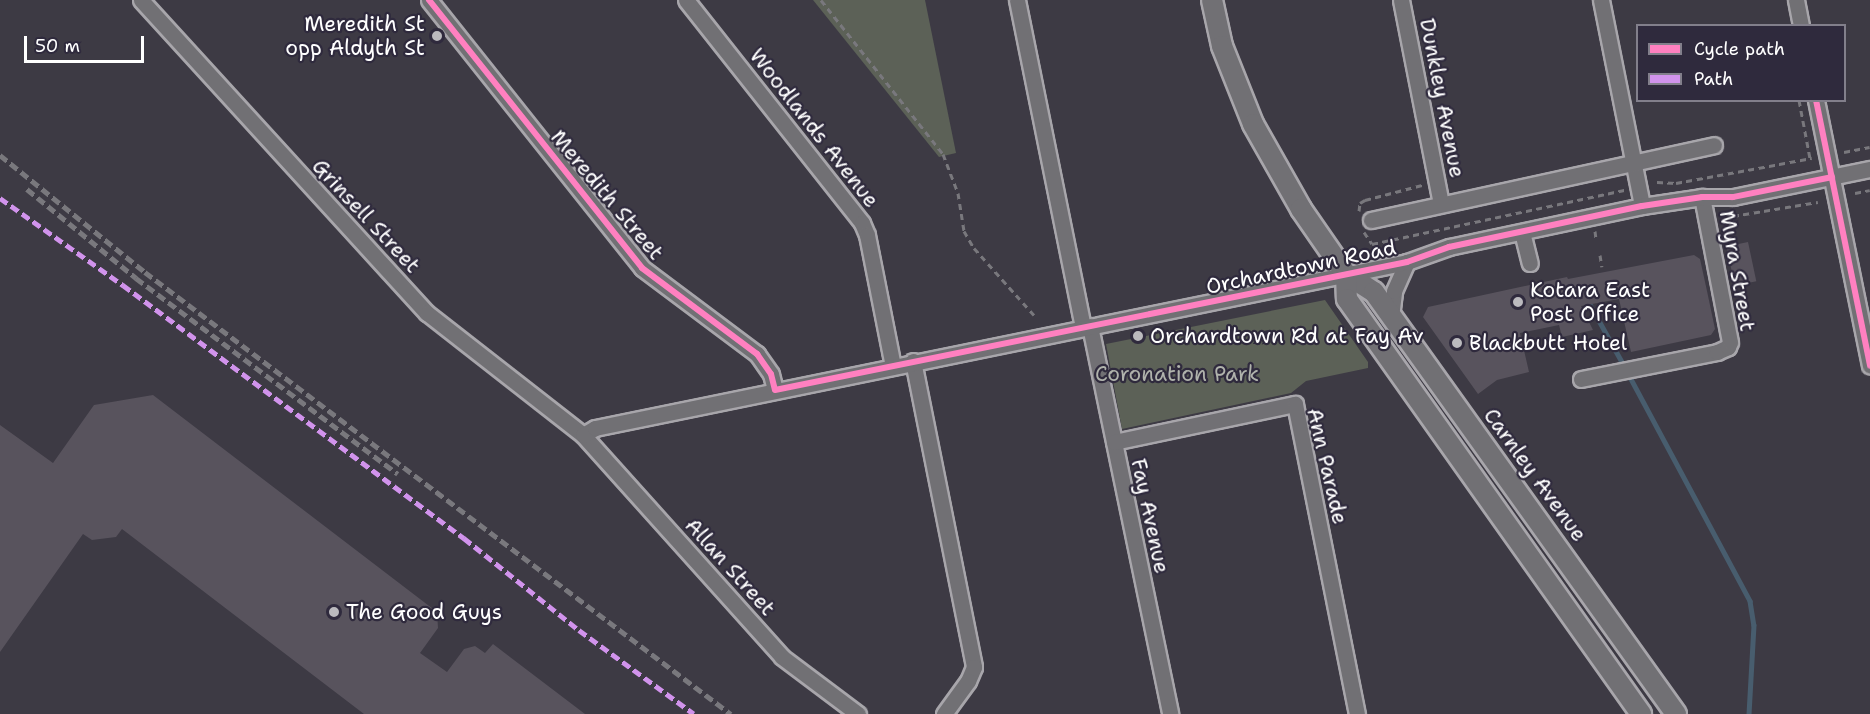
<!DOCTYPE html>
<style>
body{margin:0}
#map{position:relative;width:1870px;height:714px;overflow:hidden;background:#3d3a44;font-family:"Shantell Sans",sans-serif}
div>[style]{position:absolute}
.green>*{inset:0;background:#5c6157}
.stream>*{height:4.5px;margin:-2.25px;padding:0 2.25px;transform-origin:2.25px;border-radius:2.25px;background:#485d6e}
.building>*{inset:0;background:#58535d;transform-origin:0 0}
.path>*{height:3px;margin-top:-1.5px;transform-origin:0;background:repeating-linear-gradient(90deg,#79787d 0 6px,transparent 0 10.5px)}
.roads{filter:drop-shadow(2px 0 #a8a6ab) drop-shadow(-2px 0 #a8a6ab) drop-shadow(0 2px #a8a6ab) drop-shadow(0 -2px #a8a6ab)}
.minor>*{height:15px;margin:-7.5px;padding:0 7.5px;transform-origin:7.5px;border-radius:7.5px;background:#717074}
.major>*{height:20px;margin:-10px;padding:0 10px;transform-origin:10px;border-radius:10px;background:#717074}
.rail>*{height:4.5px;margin-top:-2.25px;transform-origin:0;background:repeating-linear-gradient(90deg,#79787d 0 9px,transparent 0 13.5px)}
.quiet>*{height:4.5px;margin-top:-2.25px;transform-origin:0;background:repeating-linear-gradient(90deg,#d193ec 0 9px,transparent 0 13.5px)}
.cycleway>*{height:6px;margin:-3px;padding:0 3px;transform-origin:3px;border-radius:3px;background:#ff80c0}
.dots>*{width:16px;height:16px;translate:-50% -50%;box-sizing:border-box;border:3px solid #2f2a3d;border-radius:50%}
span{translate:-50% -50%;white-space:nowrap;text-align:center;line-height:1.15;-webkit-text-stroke:4.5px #2f2a3d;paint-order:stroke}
.poi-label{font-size:21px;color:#fff}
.right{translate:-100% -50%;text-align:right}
.left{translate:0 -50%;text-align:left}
.street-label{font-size:21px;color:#fff}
.park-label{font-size:21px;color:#b0b3ac}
.legend{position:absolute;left:1636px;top:24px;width:210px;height:78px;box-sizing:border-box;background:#2f2a3d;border:2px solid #827f8b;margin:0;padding:8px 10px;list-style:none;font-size:18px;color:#fff}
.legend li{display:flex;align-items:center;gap:12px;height:30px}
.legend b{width:30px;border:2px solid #827f8b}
.scale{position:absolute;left:24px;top:36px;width:120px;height:27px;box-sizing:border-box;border:3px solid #fff;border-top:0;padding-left:8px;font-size:18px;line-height:21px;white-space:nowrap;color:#fff;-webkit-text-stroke:4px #2f2a3d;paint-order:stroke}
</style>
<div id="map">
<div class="green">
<i style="clip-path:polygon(813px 0,925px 0,956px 153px,939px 157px)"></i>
<i style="clip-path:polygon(1325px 300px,1368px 362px,1368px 368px,1306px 381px,1291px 393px,1122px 429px,1106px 344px)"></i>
</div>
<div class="stream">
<i style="left:1587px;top:299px;width:72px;rotate:60.9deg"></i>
<i style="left:1630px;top:377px;width:254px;rotate:61.8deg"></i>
<i style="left:1750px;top:601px;width:24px;rotate:81deg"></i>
<i style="left:1754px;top:625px;width:89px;rotate:93.2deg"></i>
</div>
<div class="building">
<i style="left:1748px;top:242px;width:40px;height:22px;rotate:78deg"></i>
<i style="clip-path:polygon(1694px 255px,1700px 259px,1707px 291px,1715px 329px,1711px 335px,1631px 352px,1619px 299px,1581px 306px,1593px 330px,1562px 337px,1559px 325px,1520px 333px,1529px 372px,1497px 380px,1478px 394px,1423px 317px,1428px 307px,1567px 277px,1568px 279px)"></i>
<i style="clip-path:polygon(153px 395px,437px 612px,438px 628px,420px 653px,447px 672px,464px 649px,475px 646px,485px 653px,493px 644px,585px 714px,364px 714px,122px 529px,116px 537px,92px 540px,83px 534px,0 652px,0 425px,53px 463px,94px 405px)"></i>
</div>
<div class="path">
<i style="left:821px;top:0;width:196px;rotate:51.6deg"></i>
<i style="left:943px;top:154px;width:42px;rotate:69deg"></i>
<i style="left:958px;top:193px;width:38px;rotate:81deg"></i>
<i style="left:964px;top:231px;width:20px;rotate:60deg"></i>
<i style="left:974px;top:248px;width:90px;rotate:48.2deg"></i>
<i style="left:1799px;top:100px;width:59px;rotate:79.3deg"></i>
<i style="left:1844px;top:152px;width:26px;rotate:-11deg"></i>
<i style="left:1657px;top:182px;width:19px;rotate:3deg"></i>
<i style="left:1676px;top:183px;width:138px;rotate:-10.4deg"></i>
<i style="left:1855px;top:193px;width:15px;rotate:-11deg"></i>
<i style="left:1359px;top:211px;width:8px;rotate:-83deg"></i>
<i style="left:1360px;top:203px;width:6px;rotate:-31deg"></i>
<i style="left:1365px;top:200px;width:59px;rotate:-14.7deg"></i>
<i style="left:1595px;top:231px;width:8px;rotate:83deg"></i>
<i style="left:1364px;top:232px;width:14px;rotate:56deg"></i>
<i style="left:1372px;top:244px;width:258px;rotate:-12.1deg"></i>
<i style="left:1726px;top:240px;width:25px;rotate:-74deg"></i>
<i style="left:1733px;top:216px;width:86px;rotate:-9.4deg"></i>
<i style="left:1600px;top:255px;width:12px;rotate:81deg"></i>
</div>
<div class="roads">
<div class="minor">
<i style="left:141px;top:0;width:424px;rotate:47.6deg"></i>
<i style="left:427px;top:313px;width:198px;rotate:38deg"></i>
<i style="left:583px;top:435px;width:298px;rotate:48.1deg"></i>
<i style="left:782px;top:657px;width:95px;rotate:36.9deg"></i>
<i style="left:429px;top:0;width:342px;rotate:51.5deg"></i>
<i style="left:642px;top:268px;width:144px;rotate:36.8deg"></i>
<i style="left:757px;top:354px;width:24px;rotate:55deg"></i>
<i style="left:771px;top:374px;width:16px;rotate:76deg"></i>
<i style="left:686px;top:0;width:284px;rotate:51.7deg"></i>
<i style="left:862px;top:223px;width:13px;rotate:67deg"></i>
<i style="left:867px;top:235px;width:134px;rotate:78.8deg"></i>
<i style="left:1017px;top:0;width:334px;rotate:78.6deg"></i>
<i style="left:1401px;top:0;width:208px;rotate:78.9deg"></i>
<i style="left:1601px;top:0;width:210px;rotate:78.7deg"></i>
<i style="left:1796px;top:0;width:26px;rotate:79deg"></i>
<i style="left:1816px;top:100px;width:271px;rotate:78.5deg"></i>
<i style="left:1371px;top:220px;width:351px;rotate:-12.3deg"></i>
<i style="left:1522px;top:232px;width:32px;rotate:76deg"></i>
<i style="left:1391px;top:317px;width:26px;rotate:-83deg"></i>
<i style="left:1394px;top:291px;width:32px;rotate:-66deg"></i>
<i style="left:1090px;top:326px;width:396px;rotate:78.3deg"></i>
<i style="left:913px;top:361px;width:312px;rotate:78.7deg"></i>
<i style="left:974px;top:667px;width:15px;rotate:113deg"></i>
<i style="left:968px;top:681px;width:41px;rotate:126deg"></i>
<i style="left:1581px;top:379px;width:139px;rotate:-11.2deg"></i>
<i style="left:1717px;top:352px;width:12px;rotate:-24deg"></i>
<i style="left:1728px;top:347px;width:5px;rotate:-68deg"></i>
<i style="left:1730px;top:342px;width:148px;rotate:-100.9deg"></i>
<i style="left:583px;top:435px;width:14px;rotate:-30deg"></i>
<i style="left:595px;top:428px;width:829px;rotate:-11.55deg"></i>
<i style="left:1407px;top:262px;width:45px;rotate:-19.7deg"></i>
<i style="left:1449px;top:247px;width:197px;rotate:-12deg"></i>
<i style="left:1642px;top:206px;width:61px;rotate:-8.5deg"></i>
<i style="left:1702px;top:197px;width:31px"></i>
<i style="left:1733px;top:197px;width:140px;rotate:-11.6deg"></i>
<i style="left:1114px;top:442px;width:185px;rotate:-11.9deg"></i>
<i style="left:1295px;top:404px;width:316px;rotate:78.7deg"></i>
</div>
<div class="major">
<i style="left:1212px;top:0;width:47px;rotate:77.7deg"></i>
<i style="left:1222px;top:46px;width:84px;rotate:68.3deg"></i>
<i style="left:1253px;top:124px;width:98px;rotate:60.5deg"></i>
<i style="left:1301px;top:209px;width:79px;rotate:55.3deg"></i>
<i style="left:1346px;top:274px;width:33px;rotate:33deg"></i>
<i style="left:1374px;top:292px;width:519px;rotate:54.41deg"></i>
<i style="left:1346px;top:274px;width:25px;rotate:88deg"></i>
<i style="left:1347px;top:299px;width:509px;rotate:54.68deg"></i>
</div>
</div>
<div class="rail">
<i style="left:0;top:155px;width:186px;rotate:38.9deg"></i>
<i style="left:145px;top:272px;width:734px;rotate:37.03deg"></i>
<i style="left:27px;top:189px;width:141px;rotate:39.2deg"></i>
<i style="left:136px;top:278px;width:327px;rotate:36.8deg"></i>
</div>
<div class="quiet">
<i style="left:0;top:198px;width:151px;rotate:35.3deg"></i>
<i style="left:123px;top:285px;width:425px;rotate:36.6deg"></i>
<i style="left:464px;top:538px;width:147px;rotate:38.7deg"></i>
<i style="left:579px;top:630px;width:142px;rotate:36.1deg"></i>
</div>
<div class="cycleway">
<i style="left:429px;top:0;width:342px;rotate:51.5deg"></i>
<i style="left:642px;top:268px;width:144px;rotate:36.8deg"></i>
<i style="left:757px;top:354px;width:24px;rotate:55deg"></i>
<i style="left:771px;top:374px;width:16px;rotate:76deg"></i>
<i style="left:775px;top:390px;width:645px;rotate:-11.45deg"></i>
<i style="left:1407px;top:262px;width:45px;rotate:-19.7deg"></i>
<i style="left:1449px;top:247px;width:197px;rotate:-12deg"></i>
<i style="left:1642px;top:206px;width:61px;rotate:-8.5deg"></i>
<i style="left:1702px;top:197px;width:31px"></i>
<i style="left:1733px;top:197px;width:101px;rotate:-11.4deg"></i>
<i style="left:1816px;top:100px;width:271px;rotate:78.5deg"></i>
</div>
<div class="dots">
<i style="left:437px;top:36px;background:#bbbabe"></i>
<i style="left:1518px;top:302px;background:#bbbabe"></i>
<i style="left:1138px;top:336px;background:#bbbabe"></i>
<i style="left:1457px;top:343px;background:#bbbabe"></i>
<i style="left:334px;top:612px;background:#bbbabe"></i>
</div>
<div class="poi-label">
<span class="right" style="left:425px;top:36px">Meredith St<br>opp Aldyth St</span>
<span class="left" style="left:1530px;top:302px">Kotara East<br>Post Office</span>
<span class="left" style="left:1150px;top:336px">Orchardtown Rd at Fay Av</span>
<span class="left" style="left:1469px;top:343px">Blackbutt Hotel</span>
<span class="left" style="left:346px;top:612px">The Good Guys</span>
</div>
<div class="street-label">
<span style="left:1442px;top:98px;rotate:79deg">Dunkley Avenue</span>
<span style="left:814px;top:128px;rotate:52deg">Woodlands Avenue</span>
<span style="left:607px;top:195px;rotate:50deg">Meredith Street</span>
<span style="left:366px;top:216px;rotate:47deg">Grinsell Street</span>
<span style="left:1301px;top:267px;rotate:-12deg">Orchardtown Road</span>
<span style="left:1737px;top:271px;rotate:80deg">Myra Street</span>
<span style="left:1327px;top:466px;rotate:77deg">Ann Parade</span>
<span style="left:1535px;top:475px;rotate:54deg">Carnley Avenue</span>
<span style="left:1150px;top:516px;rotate:78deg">Fay Avenue</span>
<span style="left:730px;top:567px;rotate:48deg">Allan Street</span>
</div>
<div class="park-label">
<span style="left:1177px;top:374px">Coronation Park</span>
</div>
<ul class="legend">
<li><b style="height:8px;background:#ff80c0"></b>Cycle path</li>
<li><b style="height:8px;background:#d193ec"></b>Path</li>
</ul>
<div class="scale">50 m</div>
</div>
